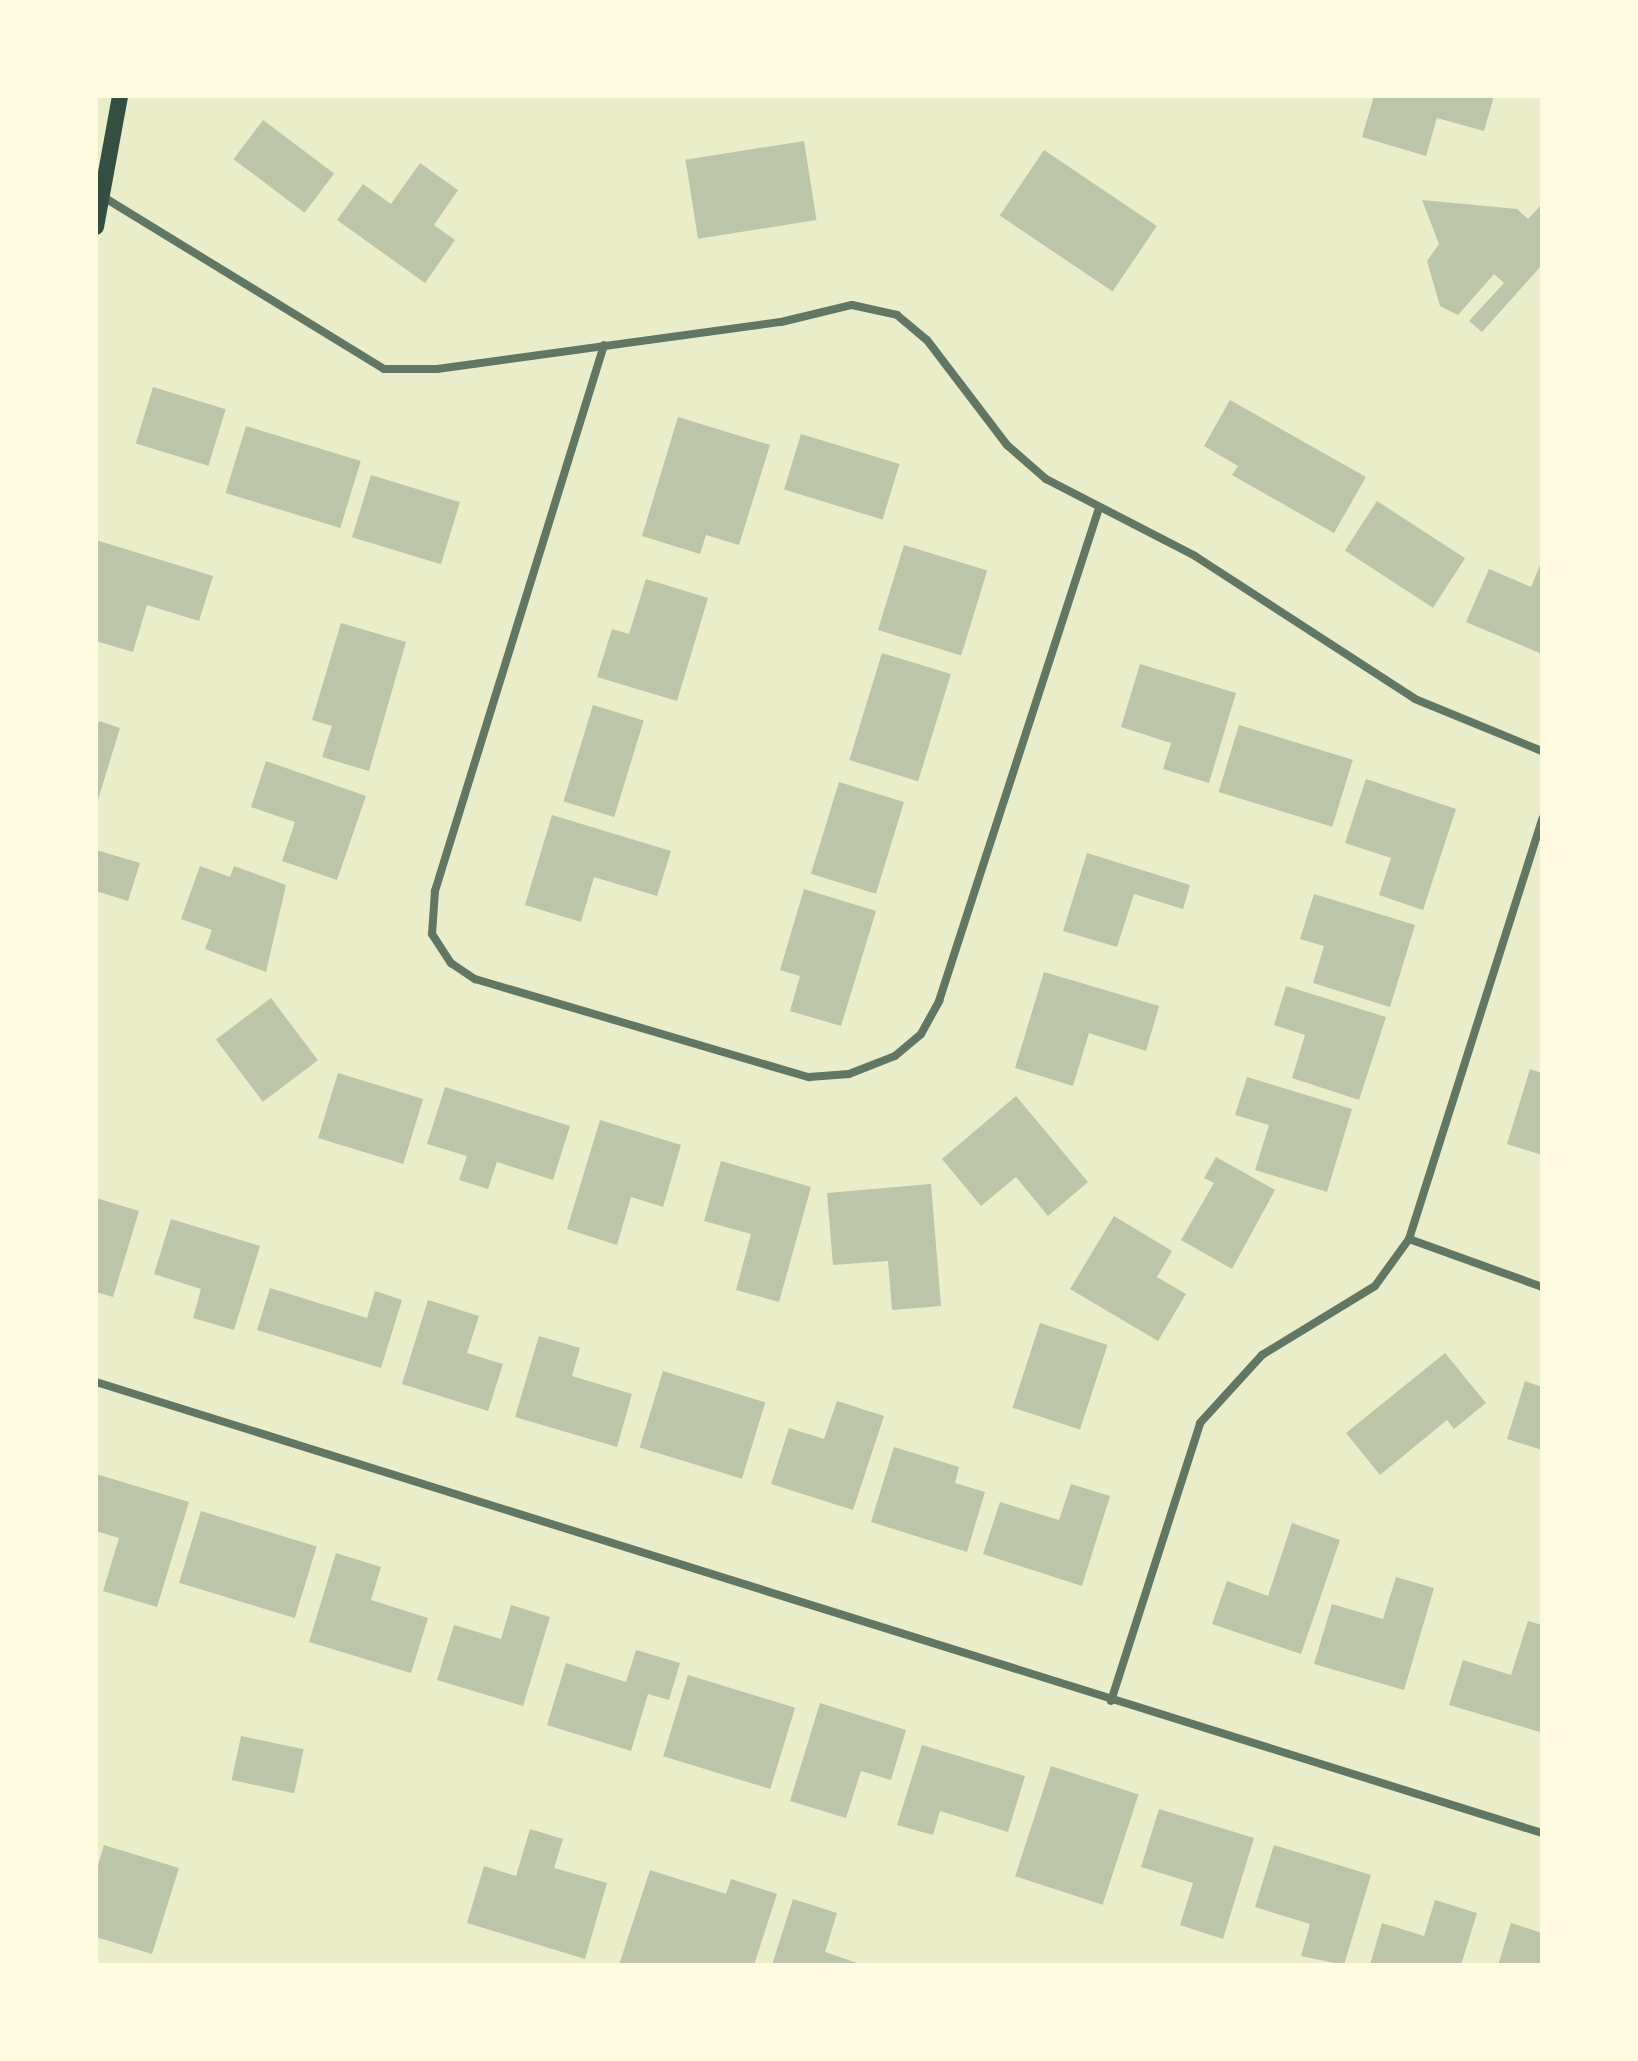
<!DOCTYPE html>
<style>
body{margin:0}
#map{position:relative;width:1638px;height:2061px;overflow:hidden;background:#e9edc9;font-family:Montserrat,sans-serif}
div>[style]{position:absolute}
.building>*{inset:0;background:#bcc5a7;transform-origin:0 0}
.minor>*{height:8px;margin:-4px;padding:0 4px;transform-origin:4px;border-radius:4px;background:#617663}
.secondary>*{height:16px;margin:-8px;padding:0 8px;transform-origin:8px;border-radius:8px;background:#344e41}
span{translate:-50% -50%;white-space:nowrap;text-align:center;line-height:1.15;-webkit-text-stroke:7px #fefae0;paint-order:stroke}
.frame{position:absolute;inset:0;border:98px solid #fefae0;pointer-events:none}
</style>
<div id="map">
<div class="building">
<i style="clip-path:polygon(1374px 96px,1494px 96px,1484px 131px,1437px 118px,1426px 156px,1362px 137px)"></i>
<i style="left:263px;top:120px;width:89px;height:49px;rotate:37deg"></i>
<i style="left:804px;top:141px;width:80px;height:120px;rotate:81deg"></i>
<i style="left:1044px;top:150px;width:136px;height:79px;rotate:34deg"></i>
<i style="clip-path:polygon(420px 163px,458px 190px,434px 225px,455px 240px,425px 283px,337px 220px,363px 184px,391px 204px)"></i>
<i style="clip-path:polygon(1422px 200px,1517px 209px,1528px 219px,1542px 204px,1542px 265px,1482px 332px,1469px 321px,1504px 283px,1494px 274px,1458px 315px,1440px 306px,1427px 261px,1439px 244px)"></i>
<i style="left:153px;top:387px;width:76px;height:59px;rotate:17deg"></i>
<i style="clip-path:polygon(1230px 400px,1366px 477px,1334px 533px,1232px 475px,1238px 466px,1204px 446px)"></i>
<i style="clip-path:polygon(678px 417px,770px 445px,739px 545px,706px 535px,700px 554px,642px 536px)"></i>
<i style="left:246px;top:426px;width:120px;height:70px;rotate:17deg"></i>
<i style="left:801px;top:434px;width:103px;height:58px;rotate:17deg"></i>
<i style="left:371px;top:475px;width:93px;height:65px;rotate:17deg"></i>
<i style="left:1377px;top:501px;width:105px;height:59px;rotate:33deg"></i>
<i style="clip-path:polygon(96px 540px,213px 576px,199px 621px,147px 605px,133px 652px,96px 641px)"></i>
<i style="left:904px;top:545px;width:87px;height:89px;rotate:17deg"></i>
<i style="clip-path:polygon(1542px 560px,1542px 654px,1466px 622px,1489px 569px,1531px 587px)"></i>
<i style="clip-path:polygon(646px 579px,708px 598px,677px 701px,597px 677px,612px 629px,629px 634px)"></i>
<i style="clip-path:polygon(341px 623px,406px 642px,369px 771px,322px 757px,332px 726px,312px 720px)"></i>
<i style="left:882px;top:653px;width:72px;height:112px;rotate:17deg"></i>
<i style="clip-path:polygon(1140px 664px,1236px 693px,1209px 783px,1163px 769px,1171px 743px,1121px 727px)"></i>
<i style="left:593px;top:705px;width:53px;height:101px;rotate:17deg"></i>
<i style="clip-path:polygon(99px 721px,120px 728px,97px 803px,96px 730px)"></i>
<i style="left:1239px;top:725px;width:119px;height:70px;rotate:17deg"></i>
<i style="clip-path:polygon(266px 761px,366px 796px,337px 880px,282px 861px,295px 822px,251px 807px)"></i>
<i style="clip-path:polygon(1366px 779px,1456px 809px,1423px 910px,1379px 895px,1391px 858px,1345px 843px)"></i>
<i style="left:839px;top:782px;width:68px;height:96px;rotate:17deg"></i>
<i style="clip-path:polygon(552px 815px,671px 851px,657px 896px,594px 877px,581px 922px,525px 905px)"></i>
<i style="clip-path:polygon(96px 850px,140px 863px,128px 901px,96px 891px)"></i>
<i style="clip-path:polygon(1087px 853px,1190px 885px,1183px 909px,1134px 894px,1117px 947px,1063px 931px)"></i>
<i style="clip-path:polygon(200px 866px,230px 877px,234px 866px,286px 885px,266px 972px,205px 949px,212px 930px,181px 919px)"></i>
<i style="clip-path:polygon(804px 889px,876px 911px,841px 1026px,790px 1011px,800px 976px,780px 970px)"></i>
<i style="clip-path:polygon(1314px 894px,1415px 925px,1390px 1007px,1313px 983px,1324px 946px,1300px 939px)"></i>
<i style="clip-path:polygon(1044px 972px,1159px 1006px,1146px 1051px,1089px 1033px,1073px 1086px,1015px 1068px)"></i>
<i style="clip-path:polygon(1286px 986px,1386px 1017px,1359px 1100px,1292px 1078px,1305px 1035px,1274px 1025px)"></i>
<i style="left:271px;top:998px;width:78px;height:69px;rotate:53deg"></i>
<i style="clip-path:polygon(1530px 1069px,1542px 1073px,1542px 1155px,1507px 1144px)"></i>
<i style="left:338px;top:1073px;width:89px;height:68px;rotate:17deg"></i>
<i style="clip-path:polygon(1247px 1077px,1352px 1109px,1327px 1192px,1255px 1170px,1269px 1125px,1235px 1115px)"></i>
<i style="clip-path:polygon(445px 1087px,570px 1126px,553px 1180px,497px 1162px,488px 1189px,459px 1180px,467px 1156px,427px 1144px)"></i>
<i style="clip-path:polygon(1016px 1096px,1088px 1182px,1048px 1216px,1016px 1177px,981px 1206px,942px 1159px)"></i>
<i style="clip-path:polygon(600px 1120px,681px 1145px,663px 1207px,631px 1197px,617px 1245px,567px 1229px)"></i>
<i style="clip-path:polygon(1216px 1157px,1275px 1190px,1232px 1269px,1181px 1240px,1214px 1183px,1204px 1178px)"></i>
<i style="clip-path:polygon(721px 1161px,811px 1187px,779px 1302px,736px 1290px,751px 1234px,704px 1221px)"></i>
<i style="clip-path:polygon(931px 1184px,941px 1306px,892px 1310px,888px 1261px,833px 1265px,827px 1193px)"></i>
<i style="clip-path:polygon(96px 1198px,139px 1211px,113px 1297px,96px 1292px)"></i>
<i style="clip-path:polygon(1114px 1216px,1172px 1251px,1157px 1277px,1186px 1294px,1158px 1341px,1070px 1289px)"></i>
<i style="clip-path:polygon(171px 1219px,260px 1246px,234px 1330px,193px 1318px,201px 1289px,154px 1274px)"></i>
<i style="clip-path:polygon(270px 1288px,367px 1318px,375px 1291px,402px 1300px,381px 1368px,257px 1330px)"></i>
<i style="clip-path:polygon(428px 1300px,479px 1316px,467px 1353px,503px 1364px,488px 1411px,402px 1384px)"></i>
<i style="left:1040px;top:1323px;width:71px;height:89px;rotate:18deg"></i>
<i style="clip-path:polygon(539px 1336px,580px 1348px,572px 1376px,632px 1394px,617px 1447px,515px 1417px)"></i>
<i style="clip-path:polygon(1445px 1353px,1486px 1403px,1454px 1429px,1447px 1420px,1380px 1475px,1346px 1433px)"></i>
<i style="left:663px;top:1371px;width:107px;height:80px;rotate:17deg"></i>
<i style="clip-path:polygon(1525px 1381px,1542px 1387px,1542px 1450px,1507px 1439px)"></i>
<i style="clip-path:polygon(837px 1401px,884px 1416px,853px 1510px,771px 1484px,789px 1428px,824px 1439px)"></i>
<i style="clip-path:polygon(894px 1447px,959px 1467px,955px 1483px,985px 1492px,967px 1552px,871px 1522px)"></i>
<i style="clip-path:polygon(96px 1474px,189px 1502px,157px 1607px,103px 1591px,119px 1538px,96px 1531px)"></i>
<i style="clip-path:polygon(1071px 1484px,1110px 1496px,1082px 1586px,983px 1554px,1000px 1502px,1059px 1520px)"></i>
<i style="left:201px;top:1511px;width:121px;height:75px;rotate:17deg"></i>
<i style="clip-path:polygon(1292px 1523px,1340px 1540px,1301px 1654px,1212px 1624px,1227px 1581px,1268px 1596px)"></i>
<i style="clip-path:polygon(336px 1553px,381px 1567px,371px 1600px,428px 1618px,411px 1673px,309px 1642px)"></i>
<i style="clip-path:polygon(1396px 1577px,1434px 1588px,1404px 1690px,1314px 1664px,1332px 1604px,1383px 1619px)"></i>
<i style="clip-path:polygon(511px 1605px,550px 1617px,523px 1706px,437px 1680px,454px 1625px,501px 1639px)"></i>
<i style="clip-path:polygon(1528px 1621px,1542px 1625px,1540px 1732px,1449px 1705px,1463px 1660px,1511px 1675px)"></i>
<i style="clip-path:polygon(636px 1650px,680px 1663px,669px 1700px,648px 1694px,631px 1751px,547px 1725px,566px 1663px,626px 1682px)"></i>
<i style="left:688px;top:1675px;width:112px;height:85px;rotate:17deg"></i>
<i style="clip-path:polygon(820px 1703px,906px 1730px,891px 1780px,861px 1771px,846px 1818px,790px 1801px)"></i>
<i style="left:241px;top:1736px;width:64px;height:45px;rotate:12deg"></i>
<i style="clip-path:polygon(922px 1745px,1025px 1776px,1008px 1832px,940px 1811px,933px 1835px,897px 1825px)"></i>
<i style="left:1051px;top:1766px;width:92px;height:116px;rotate:18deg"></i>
<i style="clip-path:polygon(1159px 1809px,1254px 1838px,1223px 1939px,1180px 1925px,1193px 1883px,1141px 1867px)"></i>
<i style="clip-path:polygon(530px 1829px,563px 1839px,554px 1868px,607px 1883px,585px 1959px,467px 1923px,484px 1866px,516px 1876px)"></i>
<i style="clip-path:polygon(104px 1845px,179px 1868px,152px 1954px,96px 1937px,96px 1872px)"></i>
<i style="clip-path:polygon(1274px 1845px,1371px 1875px,1344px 1965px,1301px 1956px,1310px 1924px,1255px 1907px)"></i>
<i style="clip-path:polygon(650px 1870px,726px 1894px,731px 1879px,777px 1894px,754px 1965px,619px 1965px)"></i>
<i style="clip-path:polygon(793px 1899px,837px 1913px,825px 1952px,863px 1965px,772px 1965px)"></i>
<i style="clip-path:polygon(1435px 1900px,1477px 1913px,1461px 1965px,1370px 1965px,1382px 1923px,1424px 1936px)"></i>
<i style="clip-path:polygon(1511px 1923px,1542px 1933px,1542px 1965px,1498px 1965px)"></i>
</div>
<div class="minor">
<i style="left:105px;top:198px;width:327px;rotate:31.5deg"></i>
<i style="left:384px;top:369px;width:53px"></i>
<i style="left:437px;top:369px;width:347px;rotate:-7.8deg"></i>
<i style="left:781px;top:322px;width:73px;rotate:-13.5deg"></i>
<i style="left:852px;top:305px;width:46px;rotate:12.5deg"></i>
<i style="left:897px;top:315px;width:39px;rotate:40deg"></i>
<i style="left:927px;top:340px;width:132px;rotate:52.7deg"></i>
<i style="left:1007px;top:445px;width:52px;rotate:41.1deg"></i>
<i style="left:1046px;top:479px;width:168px;rotate:27.3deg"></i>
<i style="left:1195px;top:556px;width:262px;rotate:33deg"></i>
<i style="left:1415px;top:699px;width:137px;rotate:22.3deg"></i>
<i style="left:604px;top:345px;width:572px;rotate:107.2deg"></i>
<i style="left:435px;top:891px;width:43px;rotate:94deg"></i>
<i style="left:432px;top:934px;width:35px;rotate:57deg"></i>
<i style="left:451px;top:963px;width:29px;rotate:34deg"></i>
<i style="left:475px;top:979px;width:348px;rotate:16.4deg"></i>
<i style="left:809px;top:1077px;width:40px;rotate:-4.3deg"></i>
<i style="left:849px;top:1074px;width:49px;rotate:-21.4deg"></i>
<i style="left:895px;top:1056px;width:34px;rotate:-40deg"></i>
<i style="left:921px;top:1034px;width:38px;rotate:-61deg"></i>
<i style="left:939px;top:1001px;width:515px;rotate:-72.02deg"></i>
<i style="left:1409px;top:1239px;width:141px;rotate:19.8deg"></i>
<i style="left:96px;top:1382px;width:1515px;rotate:17.32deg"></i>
<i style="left:1111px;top:1701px;width:292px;rotate:-72.2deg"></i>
<i style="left:1200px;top:1423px;width:92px;rotate:-47.6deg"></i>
<i style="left:1262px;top:1355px;width:132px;rotate:-31.4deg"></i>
<i style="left:1375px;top:1286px;width:58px;rotate:-54.1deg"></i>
<i style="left:1409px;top:1239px;width:441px;rotate:-72.4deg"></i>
</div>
<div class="secondary">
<i style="left:96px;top:227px;width:133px;rotate:-79.6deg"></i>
</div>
<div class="frame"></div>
</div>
